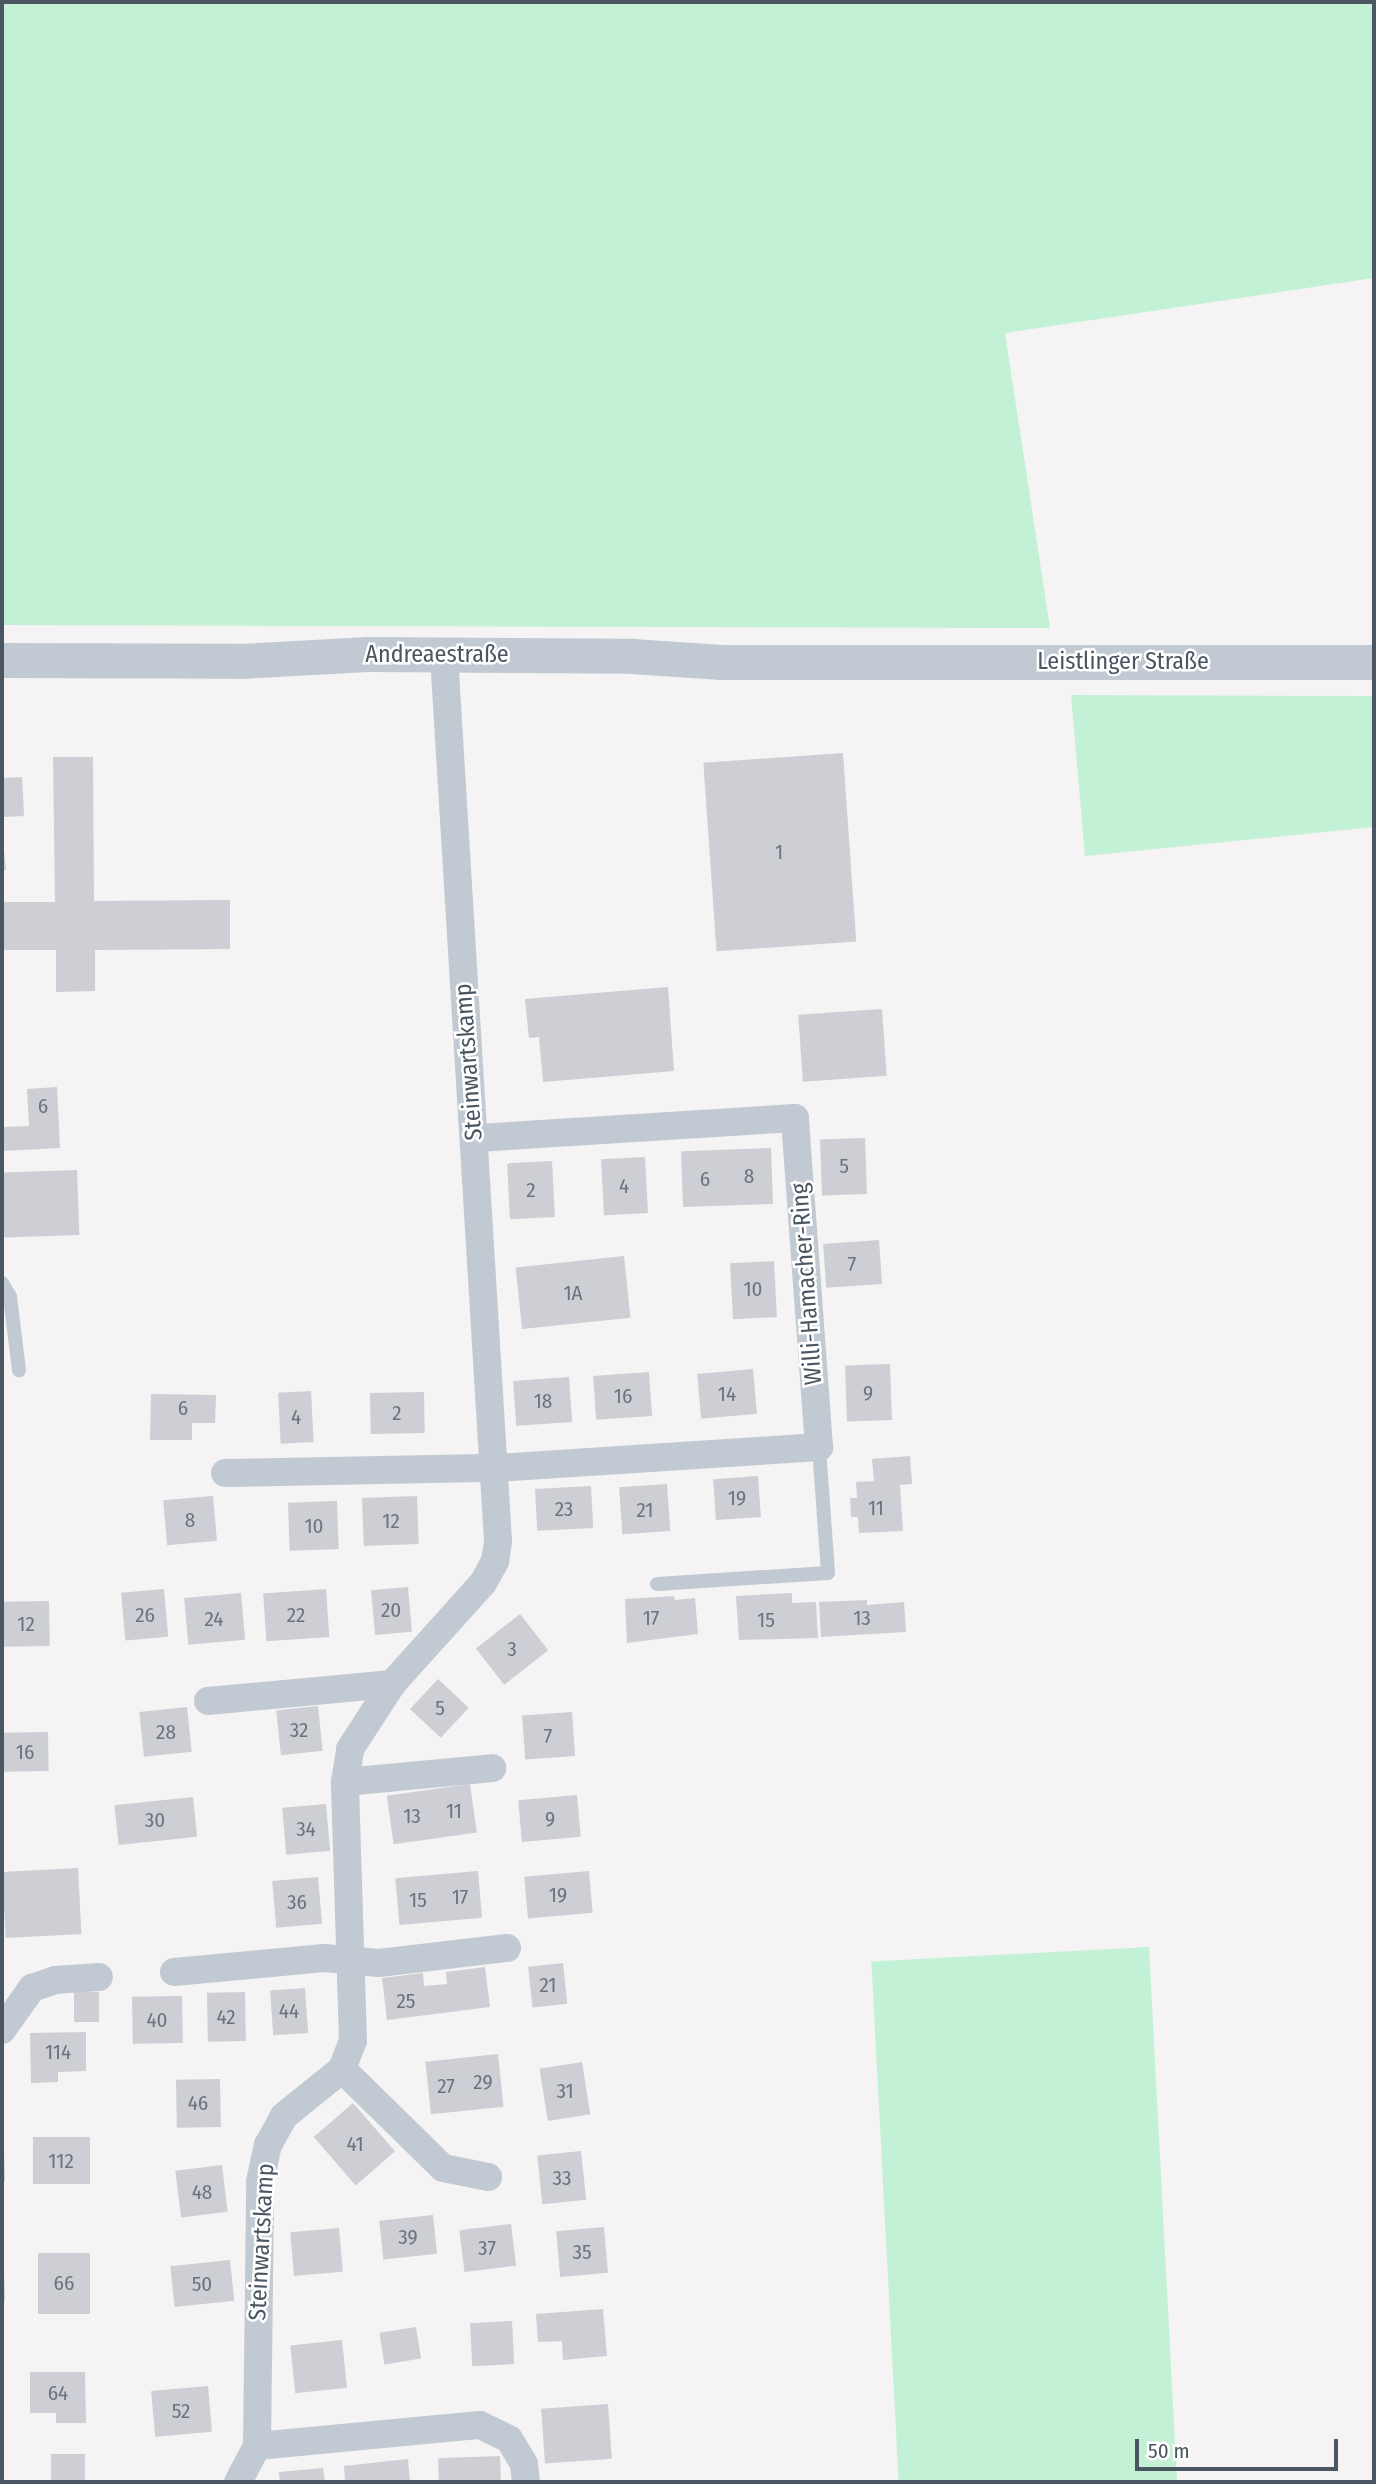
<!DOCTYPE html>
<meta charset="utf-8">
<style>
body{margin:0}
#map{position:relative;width:1376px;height:2484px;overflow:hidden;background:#f5f3f3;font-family:"Fira Sans Condensed",sans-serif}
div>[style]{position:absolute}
.green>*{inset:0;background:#c3f1d5;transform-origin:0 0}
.building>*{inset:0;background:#cdcfd5;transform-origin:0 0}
.service>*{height:14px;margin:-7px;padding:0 7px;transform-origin:7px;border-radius:7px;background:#c1cad2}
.minor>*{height:28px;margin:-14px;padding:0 14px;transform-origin:14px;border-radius:14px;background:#c1cad2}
.tertiary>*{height:35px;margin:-17.5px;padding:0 17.5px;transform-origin:17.5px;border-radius:17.5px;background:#c1cad2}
span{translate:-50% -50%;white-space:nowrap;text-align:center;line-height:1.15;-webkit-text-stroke:5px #fff;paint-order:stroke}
.number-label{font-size:21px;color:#6b747e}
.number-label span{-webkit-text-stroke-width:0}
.street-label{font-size:24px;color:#4a5661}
.frame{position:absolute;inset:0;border:4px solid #4a5661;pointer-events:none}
.scale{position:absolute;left:1135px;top:2439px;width:203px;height:32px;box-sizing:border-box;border:4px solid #4a5661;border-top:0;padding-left:9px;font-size:21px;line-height:24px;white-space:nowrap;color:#4a5661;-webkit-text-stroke:5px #fff;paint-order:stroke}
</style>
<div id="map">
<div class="green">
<i style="clip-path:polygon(2px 2px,1374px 2px,1374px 278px,1005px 333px,1050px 628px,2px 625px)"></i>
<i style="clip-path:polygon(1071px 695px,1374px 696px,1374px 827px,1085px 856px)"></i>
<i style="left:1149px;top:1947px;width:536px;height:278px;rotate:87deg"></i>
</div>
<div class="building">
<i style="left:843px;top:753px;width:189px;height:140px;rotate:86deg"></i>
<i style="clip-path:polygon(53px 757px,93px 757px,94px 901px,230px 900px,230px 949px,95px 950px,95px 991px,56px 992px,56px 950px,2px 950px,2px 902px,55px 902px)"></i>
<i style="left:22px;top:777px;width:39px;height:20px;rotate:87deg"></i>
<i style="clip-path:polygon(2px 831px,6px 870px,2px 870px)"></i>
<i style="clip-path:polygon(668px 987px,674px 1071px,543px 1082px,539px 1037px,529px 1038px,525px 999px)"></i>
<i style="left:882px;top:1009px;width:67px;height:84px;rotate:86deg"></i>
<i style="clip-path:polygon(57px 1087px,60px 1148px,2px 1151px,2px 1127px,29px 1126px,27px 1089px)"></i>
<i style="left:865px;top:1138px;width:56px;height:45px;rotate:88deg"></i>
<i style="left:771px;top:1148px;width:56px;height:90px;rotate:88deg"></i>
<i style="left:645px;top:1157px;width:56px;height:44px;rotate:87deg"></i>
<i style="left:552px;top:1161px;width:56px;height:45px;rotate:87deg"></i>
<i style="left:77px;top:1170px;width:65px;height:75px;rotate:88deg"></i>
<i style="left:879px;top:1240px;width:44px;height:56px;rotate:86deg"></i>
<i style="left:624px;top:1256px;width:62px;height:109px;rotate:84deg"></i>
<i style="left:774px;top:1261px;width:56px;height:44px;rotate:87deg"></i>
<i style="left:890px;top:1364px;width:56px;height:45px;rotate:88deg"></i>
<i style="left:753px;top:1369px;width:45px;height:56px;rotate:85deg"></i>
<i style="left:649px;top:1372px;width:44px;height:56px;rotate:86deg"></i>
<i style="left:569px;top:1377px;width:45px;height:56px;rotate:86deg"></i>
<i style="left:311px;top:1391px;width:51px;height:33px;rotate:87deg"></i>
<i style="left:424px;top:1392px;width:41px;height:54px;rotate:89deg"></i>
<i style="clip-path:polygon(151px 1394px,216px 1395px,215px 1423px,192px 1423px,192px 1440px,150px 1440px)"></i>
<i style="clip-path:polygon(910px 1456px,912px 1484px,900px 1485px,903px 1531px,859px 1533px,858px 1517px,851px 1517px,850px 1498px,857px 1498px,856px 1482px,874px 1481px,872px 1459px)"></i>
<i style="left:758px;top:1476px;width:41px;height:45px;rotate:86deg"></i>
<i style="left:667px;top:1484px;width:47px;height:48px;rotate:86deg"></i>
<i style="left:591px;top:1486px;width:42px;height:56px;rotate:87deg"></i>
<i style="left:213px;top:1496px;width:45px;height:50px;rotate:85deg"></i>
<i style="left:417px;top:1496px;width:48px;height:55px;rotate:88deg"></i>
<i style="left:337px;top:1501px;width:48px;height:49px;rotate:88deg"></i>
<i style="left:408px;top:1587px;width:45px;height:37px;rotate:85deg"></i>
<i style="left:164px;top:1589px;width:48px;height:43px;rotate:85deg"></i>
<i style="left:326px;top:1589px;width:48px;height:63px;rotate:86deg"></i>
<i style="left:241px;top:1593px;width:47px;height:57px;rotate:85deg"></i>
<i style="clip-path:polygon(792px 1593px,792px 1603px,816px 1602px,818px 1638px,739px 1640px,736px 1596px)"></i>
<i style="clip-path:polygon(674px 1596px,675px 1600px,695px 1598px,698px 1634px,627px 1643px,625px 1599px)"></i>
<i style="clip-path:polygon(867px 1600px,867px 1605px,904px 1602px,906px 1632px,821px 1637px,819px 1602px)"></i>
<i style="left:49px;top:1601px;width:45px;height:47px;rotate:89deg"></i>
<i style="left:520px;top:1614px;width:46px;height:56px;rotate:52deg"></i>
<i style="left:438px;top:1679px;width:42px;height:41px;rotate:43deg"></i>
<i style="left:318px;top:1706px;width:45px;height:42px;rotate:84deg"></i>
<i style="left:187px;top:1707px;width:45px;height:48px;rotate:84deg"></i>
<i style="left:572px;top:1712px;width:44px;height:50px;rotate:86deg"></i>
<i style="left:48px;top:1732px;width:39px;height:46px;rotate:89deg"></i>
<i style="left:470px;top:1784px;width:49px;height:84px;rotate:82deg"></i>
<i style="left:577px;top:1795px;width:42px;height:59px;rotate:85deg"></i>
<i style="left:193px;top:1797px;width:40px;height:79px;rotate:84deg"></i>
<i style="left:326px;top:1804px;width:47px;height:44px;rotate:85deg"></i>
<i style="left:78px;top:1868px;width:66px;height:76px;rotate:87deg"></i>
<i style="left:478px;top:1871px;width:47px;height:83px;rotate:85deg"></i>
<i style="left:589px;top:1871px;width:42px;height:65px;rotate:85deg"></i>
<i style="left:318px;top:1877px;width:47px;height:46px;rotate:85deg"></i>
<i style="left:563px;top:1963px;width:41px;height:35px;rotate:84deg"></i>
<i style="clip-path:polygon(485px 1967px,490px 2007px,387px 2020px,382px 1978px,423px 1973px,424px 1986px,447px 1984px,446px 1972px)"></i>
<i style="left:305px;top:1988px;width:45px;height:35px;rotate:86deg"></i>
<i style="left:74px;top:1992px;width:25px;height:30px"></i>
<i style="left:245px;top:1992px;width:49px;height:38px;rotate:89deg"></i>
<i style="left:182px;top:1996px;width:47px;height:50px;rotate:89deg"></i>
<i style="clip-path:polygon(86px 2032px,86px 2071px,58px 2072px,58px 2082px,31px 2083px,30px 2033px)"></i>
<i style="left:498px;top:2054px;width:53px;height:73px;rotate:84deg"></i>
<i style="left:582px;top:2062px;width:53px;height:43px;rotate:81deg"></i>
<i style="left:220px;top:2079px;width:48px;height:44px;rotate:89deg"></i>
<i style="left:353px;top:2103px;width:64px;height:52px;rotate:49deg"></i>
<i style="left:90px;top:2137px;width:47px;height:57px;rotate:90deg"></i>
<i style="clip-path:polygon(2px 2148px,4px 2148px,5px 2181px,2px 2181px)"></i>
<i style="left:581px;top:2151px;width:49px;height:44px;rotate:84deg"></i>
<i style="left:222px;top:2165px;width:47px;height:47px;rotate:83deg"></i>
<i style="left:433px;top:2215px;width:39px;height:54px;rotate:84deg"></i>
<i style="left:511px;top:2224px;width:42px;height:52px;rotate:83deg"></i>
<i style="left:604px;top:2227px;width:46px;height:48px;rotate:85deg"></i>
<i style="left:339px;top:2228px;width:44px;height:49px;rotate:85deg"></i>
<i style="left:38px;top:2253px;width:52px;height:61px"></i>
<i style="left:230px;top:2260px;width:41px;height:60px;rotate:84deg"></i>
<i style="clip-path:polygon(2px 2273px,4px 2273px,5px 2301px,2px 2301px)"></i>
<i style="clip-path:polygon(603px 2309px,607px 2356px,563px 2360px,562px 2341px,538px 2342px,536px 2314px)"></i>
<i style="left:512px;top:2321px;width:43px;height:42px;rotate:87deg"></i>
<i style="left:416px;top:2327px;width:32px;height:37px;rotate:81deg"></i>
<i style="left:342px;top:2340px;width:48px;height:52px;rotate:84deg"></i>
<i style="clip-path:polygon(30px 2372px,85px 2372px,86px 2423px,56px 2423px,56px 2413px,30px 2413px)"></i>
<i style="left:208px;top:2386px;width:46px;height:57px;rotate:85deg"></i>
<i style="left:608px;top:2404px;width:55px;height:67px;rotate:86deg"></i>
<i style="left:51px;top:2454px;width:34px;height:28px"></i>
<i style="left:500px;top:2456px;width:26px;height:62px;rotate:88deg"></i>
<i style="clip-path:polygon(408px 2459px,410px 2482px,345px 2482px,344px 2466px)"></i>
<i style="clip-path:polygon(323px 2468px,325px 2482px,280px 2482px,279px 2472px)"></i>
</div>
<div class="service">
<i style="left:2px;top:1283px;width:16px;rotate:60deg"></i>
<i style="left:10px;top:1297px;width:74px;rotate:83deg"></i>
<i style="left:657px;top:1584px;width:171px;rotate:-3.7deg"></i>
<i style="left:828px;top:1573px;width:126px;rotate:-94.1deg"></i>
</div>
<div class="minor">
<i style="left:225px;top:1473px;width:270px;rotate:-1.1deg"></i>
<i style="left:495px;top:1468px;width:325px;rotate:-3.7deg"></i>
<i style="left:819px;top:1447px;width:330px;rotate:-94.2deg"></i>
<i style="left:795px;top:1118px;width:322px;rotate:176.4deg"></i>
<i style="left:208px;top:1701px;width:185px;rotate:-5.3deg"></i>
<i style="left:345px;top:1782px;width:148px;rotate:-5.4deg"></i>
<i style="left:174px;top:1972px;width:151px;rotate:-5.3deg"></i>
<i style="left:324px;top:1958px;width:55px;rotate:5.2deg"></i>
<i style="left:379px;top:1963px;width:129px;rotate:-6.7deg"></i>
<i style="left:2px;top:2030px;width:52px;rotate:-54.5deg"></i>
<i style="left:32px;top:1988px;width:24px;rotate:-19deg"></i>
<i style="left:55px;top:1980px;width:44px;rotate:-3.9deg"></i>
<i style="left:342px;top:2069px;width:141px;rotate:44.4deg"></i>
<i style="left:443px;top:2168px;width:46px;rotate:11.3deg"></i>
<i style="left:257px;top:2446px;width:224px;rotate:-5.4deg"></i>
<i style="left:480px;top:2425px;width:32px;rotate:26deg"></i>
<i style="left:509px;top:2439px;width:29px;rotate:59deg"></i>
<i style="left:524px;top:2464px;width:18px;rotate:84deg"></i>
<i style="left:238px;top:2482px;width:41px;rotate:-62.2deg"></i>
<i style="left:257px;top:2446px;width:264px;rotate:-89.3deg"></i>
<i style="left:260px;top:2182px;width:38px;rotate:-78deg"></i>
<i style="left:268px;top:2145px;width:33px;rotate:-61deg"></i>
<i style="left:284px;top:2116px;width:75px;rotate:-39deg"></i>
<i style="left:342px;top:2069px;width:30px;rotate:-69deg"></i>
<i style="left:353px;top:2041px;width:259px;rotate:-91.8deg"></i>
<i style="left:345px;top:1782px;width:33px;rotate:-81deg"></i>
<i style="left:350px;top:1749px;width:77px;rotate:-57.1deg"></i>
<i style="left:392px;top:1684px;width:136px;rotate:-48deg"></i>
<i style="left:483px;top:1583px;width:25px;rotate:-61deg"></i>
<i style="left:495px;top:1561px;width:20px;rotate:-81deg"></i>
<i style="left:498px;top:1541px;width:888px;rotate:-93.49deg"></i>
</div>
<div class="tertiary">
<i style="left:2px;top:660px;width:238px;rotate:0.2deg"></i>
<i style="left:240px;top:661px;width:128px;rotate:-3.1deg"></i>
<i style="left:368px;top:654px;width:264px;rotate:0.4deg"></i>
<i style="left:632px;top:656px;width:90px;rotate:3.8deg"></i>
<i style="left:722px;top:662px;width:652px"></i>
</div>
<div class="number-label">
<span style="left:779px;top:852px">1</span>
<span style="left:43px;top:1106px">6</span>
<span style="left:844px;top:1166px">5</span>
<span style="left:749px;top:1176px">8</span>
<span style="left:705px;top:1179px">6</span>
<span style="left:624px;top:1186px">4</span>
<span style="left:531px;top:1190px">2</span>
<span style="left:852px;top:1264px">7</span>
<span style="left:753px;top:1289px">10</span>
<span style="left:573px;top:1293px">1A</span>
<span style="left:868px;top:1393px">9</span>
<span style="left:727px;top:1394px">14</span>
<span style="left:623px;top:1396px">16</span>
<span style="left:543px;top:1401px">18</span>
<span style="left:183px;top:1408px">6</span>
<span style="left:397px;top:1413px">2</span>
<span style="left:296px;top:1417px">4</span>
<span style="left:737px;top:1498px">19</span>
<span style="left:876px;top:1508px">11</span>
<span style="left:564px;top:1509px">23</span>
<span style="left:645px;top:1510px">21</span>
<span style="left:190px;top:1520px">8</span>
<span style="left:391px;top:1521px">12</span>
<span style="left:314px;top:1526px">10</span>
<span style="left:391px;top:1610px">20</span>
<span style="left:145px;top:1615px">26</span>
<span style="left:296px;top:1615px">22</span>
<span style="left:651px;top:1618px">17</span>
<span style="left:862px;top:1618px">13</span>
<span style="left:214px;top:1619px">24</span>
<span style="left:766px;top:1620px">15</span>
<span style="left:26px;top:1624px">12</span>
<span style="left:512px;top:1649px">3</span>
<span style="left:440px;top:1708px">5</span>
<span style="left:299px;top:1730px">32</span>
<span style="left:166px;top:1732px">28</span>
<span style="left:548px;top:1736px">7</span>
<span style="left:25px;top:1752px">16</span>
<span style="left:454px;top:1811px">11</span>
<span style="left:412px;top:1816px">13</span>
<span style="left:550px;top:1819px">9</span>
<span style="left:155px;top:1820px">30</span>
<span style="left:306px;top:1829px">34</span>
<span style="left:558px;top:1895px">19</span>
<span style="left:460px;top:1897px">17</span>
<span style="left:418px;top:1900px">15</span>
<span style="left:297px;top:1902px">36</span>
<span style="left:548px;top:1985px">21</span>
<span style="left:406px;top:2001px">25</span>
<span style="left:289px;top:2011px">44</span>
<span style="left:226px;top:2017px">42</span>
<span style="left:157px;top:2020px">40</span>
<span style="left:58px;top:2052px">114</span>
<span style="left:483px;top:2082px">29</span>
<span style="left:446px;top:2086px">27</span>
<span style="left:565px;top:2091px">31</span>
<span style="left:198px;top:2103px">46</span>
<span style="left:355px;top:2144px">41</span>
<span style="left:61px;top:2161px">112</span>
<span style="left:562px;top:2178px">33</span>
<span style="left:202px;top:2192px">48</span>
<span style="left:408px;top:2237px">39</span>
<span style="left:487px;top:2248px">37</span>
<span style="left:582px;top:2252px">35</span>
<span style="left:64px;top:2283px">66</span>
<span style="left:202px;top:2284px">50</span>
<span style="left:58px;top:2393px">64</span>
<span style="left:181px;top:2411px">52</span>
</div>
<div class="street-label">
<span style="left:437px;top:655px">Andreaestraße</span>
<span style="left:1123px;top:662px">Leistlinger Straße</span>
<span style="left:469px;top:1062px;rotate:-94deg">Steinwartskamp</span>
<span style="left:807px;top:1284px;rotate:-94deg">Willi-Hamacher-Ring</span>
<span style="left:262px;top:2242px;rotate:-87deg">Steinwartskamp</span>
</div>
<div class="frame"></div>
<div class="scale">50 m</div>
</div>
